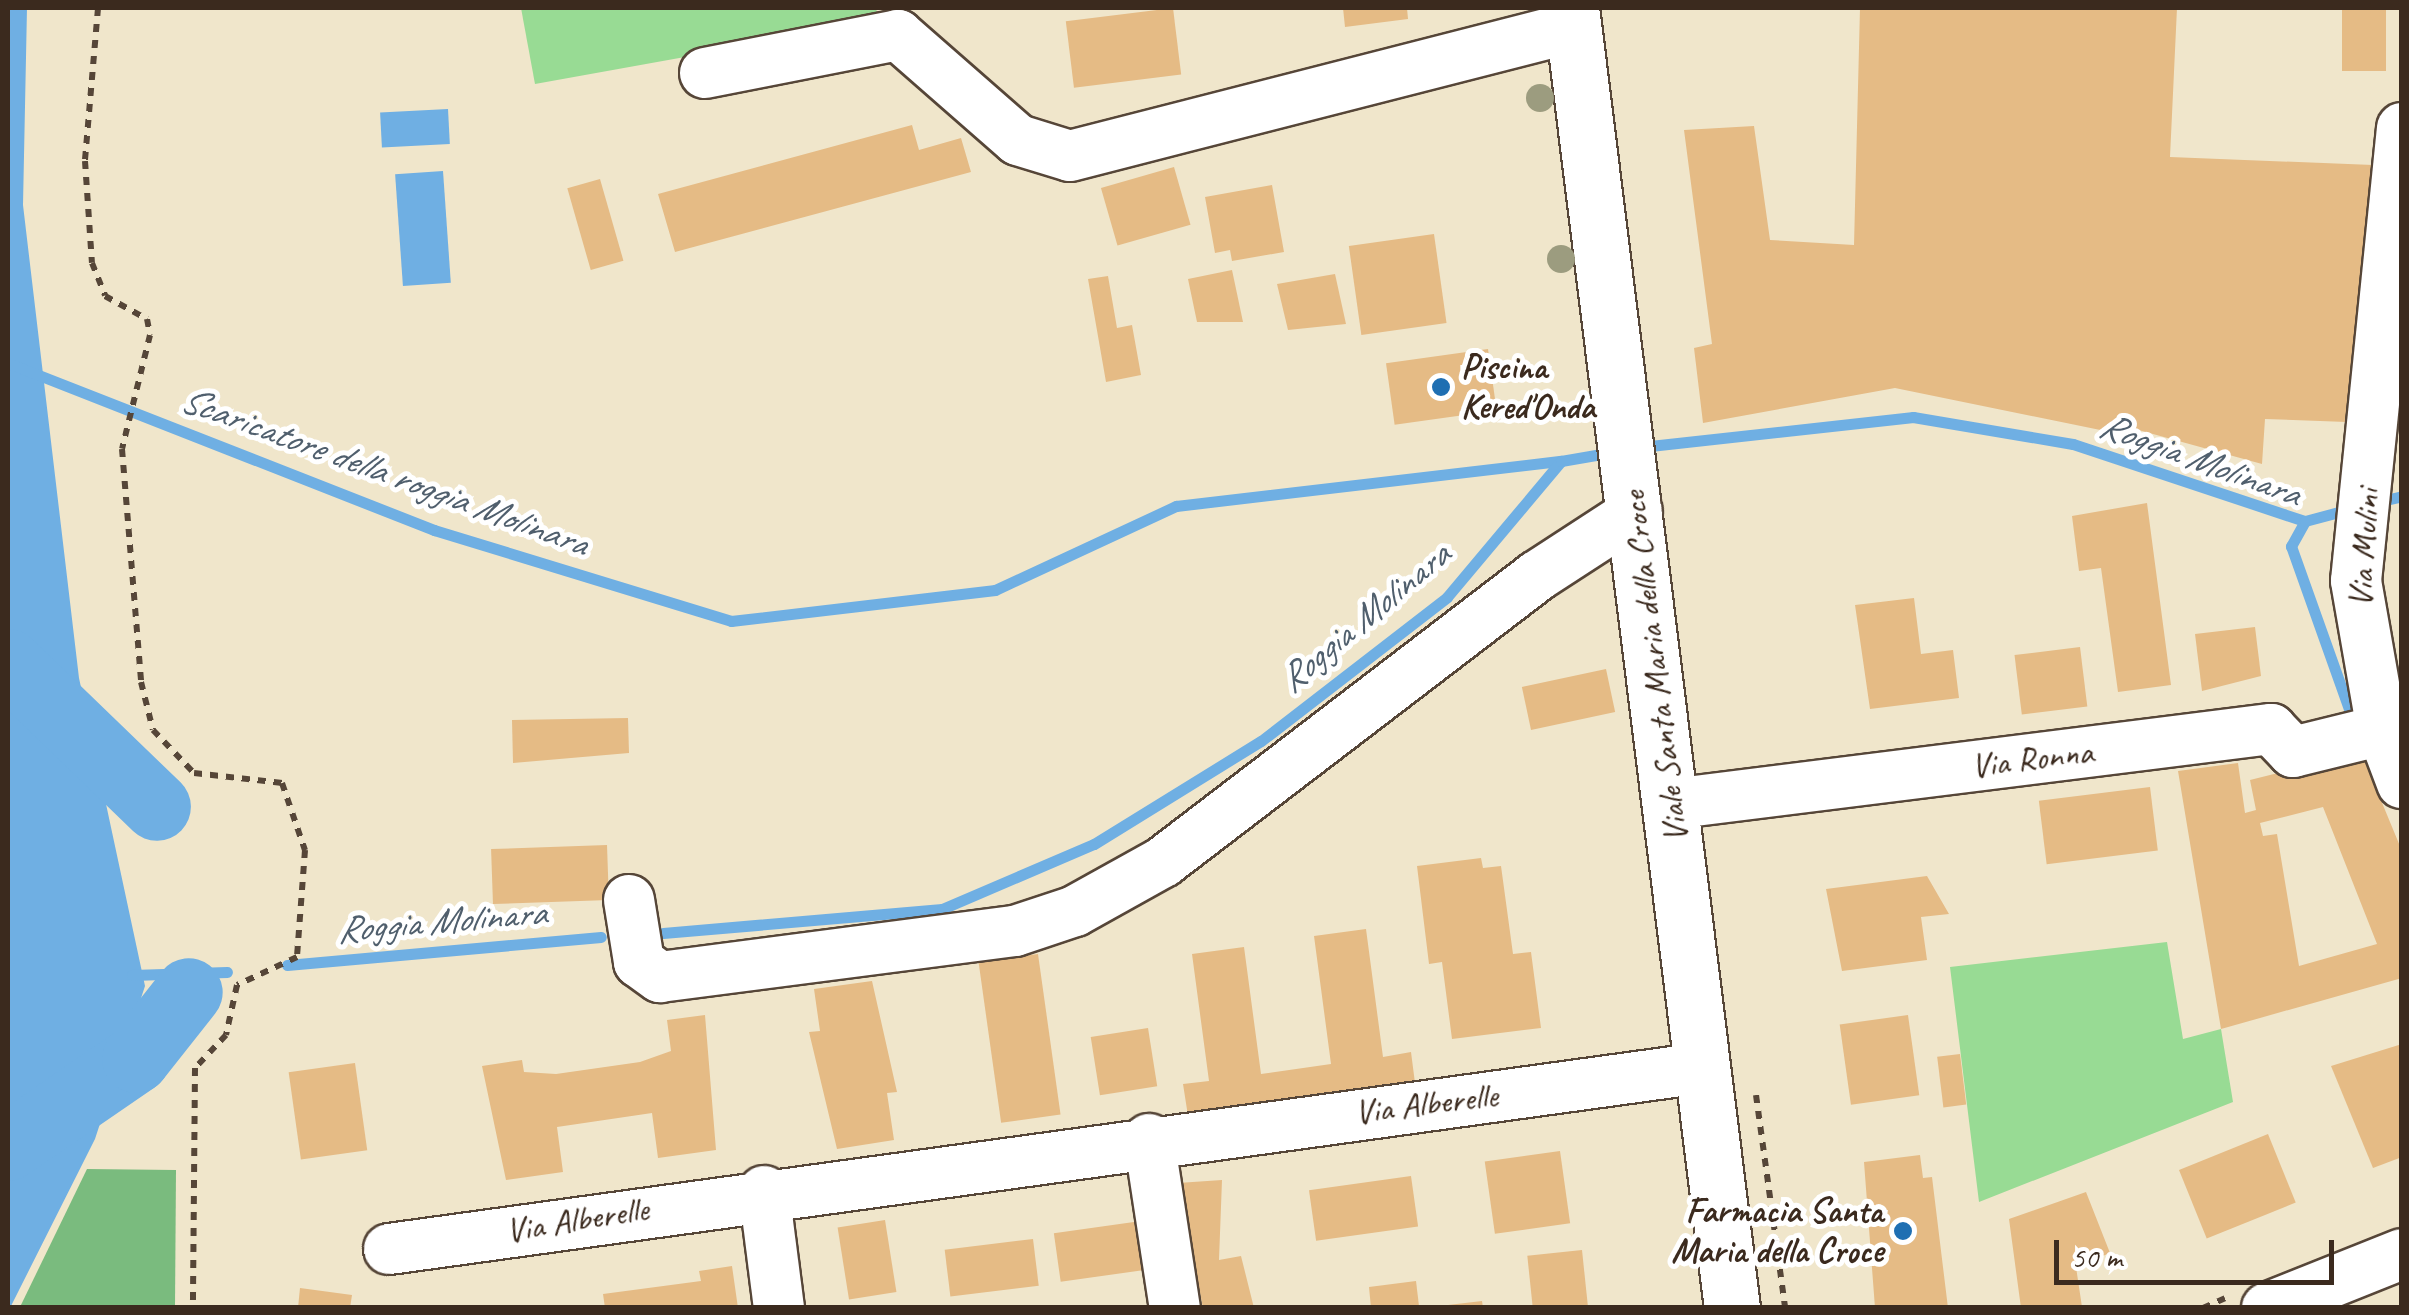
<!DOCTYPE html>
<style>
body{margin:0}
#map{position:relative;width:2409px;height:1315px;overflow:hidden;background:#f0e6cb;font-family:Caveat,sans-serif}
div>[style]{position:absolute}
.green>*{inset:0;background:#98db94}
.forest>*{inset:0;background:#7abb7e}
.water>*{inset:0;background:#6fafe3;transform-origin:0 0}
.stream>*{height:11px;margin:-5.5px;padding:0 5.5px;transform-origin:5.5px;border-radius:5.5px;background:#6fafe3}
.river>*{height:68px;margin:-34px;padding:0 34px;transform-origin:34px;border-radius:34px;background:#6fafe3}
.building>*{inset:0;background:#e5bb85;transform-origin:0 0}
.path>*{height:6px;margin-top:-3px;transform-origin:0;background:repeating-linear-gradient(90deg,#564638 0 8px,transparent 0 16px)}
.roads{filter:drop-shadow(2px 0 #564638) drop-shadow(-2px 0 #564638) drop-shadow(0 2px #564638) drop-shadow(0 -2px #564638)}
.minor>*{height:50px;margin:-25px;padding:0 25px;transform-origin:25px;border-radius:25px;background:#fff}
.major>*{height:55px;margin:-27.5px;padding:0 27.5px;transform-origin:27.5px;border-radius:27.5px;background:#fff}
.trees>*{width:28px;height:28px;margin:-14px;border-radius:50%;background:#9c9c7f}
.dots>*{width:28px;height:28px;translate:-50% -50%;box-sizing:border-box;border:5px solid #fff;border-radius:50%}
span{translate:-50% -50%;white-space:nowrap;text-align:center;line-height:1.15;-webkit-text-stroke:10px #fff;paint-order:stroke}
.poi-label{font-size:35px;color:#3b2a1e;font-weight:700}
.left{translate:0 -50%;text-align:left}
.right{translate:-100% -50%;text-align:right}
.street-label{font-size:35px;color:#3b2a1e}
.water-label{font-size:38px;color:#505f6d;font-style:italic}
.frame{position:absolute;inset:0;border:10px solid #3b2a1e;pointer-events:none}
.scale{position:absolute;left:2054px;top:1240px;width:280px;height:45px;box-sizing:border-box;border:5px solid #3b2a1e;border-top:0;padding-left:12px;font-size:30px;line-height:35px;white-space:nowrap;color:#3b2a1e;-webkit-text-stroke:8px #fff;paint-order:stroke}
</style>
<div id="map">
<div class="green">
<i style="clip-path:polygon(521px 8px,876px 8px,879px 22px,535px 84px)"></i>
<i style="clip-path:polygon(2167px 942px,2183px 1039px,2221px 1029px,2233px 1102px,1979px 1202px,1950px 967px)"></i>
</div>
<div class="forest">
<i style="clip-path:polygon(87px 1169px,176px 1170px,175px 1307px,20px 1307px)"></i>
</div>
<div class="water">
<i style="clip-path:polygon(8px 8px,27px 8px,23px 205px,79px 678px,145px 986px,95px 1139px,10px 1308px)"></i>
<i style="left:448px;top:109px;width:35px;height:68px;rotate:87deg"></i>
<i style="left:443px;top:171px;width:112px;height:48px;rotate:86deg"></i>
</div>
<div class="stream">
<i style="left:8px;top:363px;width:458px;rotate:21.4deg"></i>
<i style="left:434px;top:530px;width:311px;rotate:17deg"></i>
<i style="left:731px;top:621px;width:266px;rotate:-6.7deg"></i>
<i style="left:995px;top:590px;width:200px;rotate:-24.9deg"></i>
<i style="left:1176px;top:506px;width:388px;rotate:-6.7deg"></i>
<i style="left:1641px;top:447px;width:274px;rotate:-6.3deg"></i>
<i style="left:1913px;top:417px;width:162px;rotate:9.6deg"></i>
<i style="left:2073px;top:444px;width:244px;rotate:18.4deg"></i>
<i style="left:2305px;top:521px;width:29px;rotate:119deg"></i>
<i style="left:2291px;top:546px;width:176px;rotate:70.4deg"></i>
<i style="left:2377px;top:502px;width:26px;rotate:-13deg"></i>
<i style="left:2305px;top:521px;width:47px;rotate:-14.9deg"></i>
<i style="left:663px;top:933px;width:280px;rotate:-4.9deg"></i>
<i style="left:942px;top:909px;width:165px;rotate:-23.2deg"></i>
<i style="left:1094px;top:844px;width:196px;rotate:-31.7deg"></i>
<i style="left:1261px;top:741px;width:235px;rotate:-37.7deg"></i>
<i style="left:1447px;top:597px;width:177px;rotate:-50deg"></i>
<i style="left:1561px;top:461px;width:53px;rotate:-9.8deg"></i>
<i style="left:287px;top:965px;width:315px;rotate:-5.1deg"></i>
<i style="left:132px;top:975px;width:95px;rotate:-1.8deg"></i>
</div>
<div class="river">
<i style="left:8px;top:663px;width:207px;rotate:44deg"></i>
<i style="left:8px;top:1147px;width:155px;rotate:-34.5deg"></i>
<i style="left:136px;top:1059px;width:85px;rotate:-51.7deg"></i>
</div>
<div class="building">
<i style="left:1173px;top:8px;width:67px;height:108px;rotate:83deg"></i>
<i style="clip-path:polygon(1343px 8px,1407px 8px,1408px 19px,1345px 27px)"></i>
<i style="clip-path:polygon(1860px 8px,2177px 8px,2170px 157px,2373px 165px,2347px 422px,2265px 419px,2262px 464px,2113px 423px,2115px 433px,1895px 388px,1703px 423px,1694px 348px,1712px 344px,1684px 130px,1754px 126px,1770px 240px,1854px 245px)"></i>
<i style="left:2342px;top:8px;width:44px;height:63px"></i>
<i style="clip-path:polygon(912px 125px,919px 150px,961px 138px,971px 172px,675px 252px,658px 194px)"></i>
<i style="left:1174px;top:167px;width:60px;height:76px;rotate:74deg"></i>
<i style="left:600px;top:179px;width:85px;height:34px;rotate:74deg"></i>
<i style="clip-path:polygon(1272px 185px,1284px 252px,1232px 261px,1230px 250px,1215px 253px,1205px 197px)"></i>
<i style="left:1434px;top:234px;width:90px;height:86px;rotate:82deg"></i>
<i style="clip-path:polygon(1232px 270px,1243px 322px,1197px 322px,1188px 279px)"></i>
<i style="clip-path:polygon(1335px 274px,1346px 324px,1288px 330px,1277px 284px)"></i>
<i style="clip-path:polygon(1108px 276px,1117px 328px,1132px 325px,1141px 375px,1106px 382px,1088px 279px)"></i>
<i style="left:1488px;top:349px;width:62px;height:103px;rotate:82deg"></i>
<i style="clip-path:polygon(2147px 503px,2171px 685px,2118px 692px,2101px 568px,2079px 571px,2072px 516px)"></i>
<i style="clip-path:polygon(1914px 598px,1921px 654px,1953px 650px,1959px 698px,1870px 709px,1855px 605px)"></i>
<i style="clip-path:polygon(2255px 627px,2261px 676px,2202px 691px,2195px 634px)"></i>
<i style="left:2080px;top:647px;width:60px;height:66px;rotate:83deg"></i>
<i style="left:1606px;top:669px;width:44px;height:86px;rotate:78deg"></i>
<i style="clip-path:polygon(628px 718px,629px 753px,513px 763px,512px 720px)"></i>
<i style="clip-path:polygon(evenodd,2361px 752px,2402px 851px,2402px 978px,2221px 1029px,2178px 771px,2238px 763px,2245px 813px,2256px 810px,2250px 780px,2361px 752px,2323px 807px,2377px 944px,2299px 966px,2277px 834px,2263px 836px,2260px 823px,2323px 807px)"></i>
<i style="left:2150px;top:787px;width:64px;height:112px;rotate:83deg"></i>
<i style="left:607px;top:845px;width:55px;height:116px;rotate:88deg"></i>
<i style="clip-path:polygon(1481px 858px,1483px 868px,1501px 866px,1513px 954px,1531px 952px,1541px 1028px,1452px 1039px,1442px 962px,1429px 964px,1417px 866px)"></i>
<i style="clip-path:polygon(1927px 876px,1949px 914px,1921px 917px,1927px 960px,1842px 971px,1826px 889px)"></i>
<i style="clip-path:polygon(1366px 929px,1383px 1057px,1411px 1052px,1415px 1083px,1188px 1116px,1183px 1084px,1209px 1081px,1192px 954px,1244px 947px,1261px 1074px,1331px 1064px,1314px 936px)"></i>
<i style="left:1038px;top:954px;width:162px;height:60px;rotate:82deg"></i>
<i style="clip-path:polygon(872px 981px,897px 1092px,887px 1093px,894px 1140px,837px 1149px,809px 1032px,820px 1031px,814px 989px)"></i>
<i style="clip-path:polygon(705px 1015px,716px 1150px,658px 1158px,652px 1113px,557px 1127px,563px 1172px,506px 1180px,482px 1066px,522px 1060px,524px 1072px,556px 1074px,640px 1062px,671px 1051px,667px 1020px)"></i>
<i style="left:1908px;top:1015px;width:81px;height:69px;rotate:82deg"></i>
<i style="left:1148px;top:1028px;width:59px;height:58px;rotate:81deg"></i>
<i style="clip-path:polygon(2402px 1044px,2402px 1157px,2373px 1168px,2331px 1066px)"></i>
<i style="left:1960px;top:1054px;width:51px;height:23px;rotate:83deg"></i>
<i style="left:355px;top:1063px;width:88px;height:67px;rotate:82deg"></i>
<i style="left:2268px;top:1134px;width:74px;height:96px;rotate:68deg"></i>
<i style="left:1560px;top:1151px;width:73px;height:76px;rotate:82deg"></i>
<i style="clip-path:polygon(1920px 1155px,1923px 1178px,1932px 1177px,1948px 1308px,1875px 1308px,1864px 1162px)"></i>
<i style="left:1411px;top:1176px;width:51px;height:103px;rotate:82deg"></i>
<i style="clip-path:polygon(1222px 1180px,1219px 1260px,1241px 1256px,1254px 1308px,1203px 1308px,1178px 1183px)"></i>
<i style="clip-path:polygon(2086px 1192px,2110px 1253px,2076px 1267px,2082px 1307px,2021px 1308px,2009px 1219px)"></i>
<i style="left:885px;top:1220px;width:73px;height:48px;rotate:81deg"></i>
<i style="left:1141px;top:1221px;width:49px;height:88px;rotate:82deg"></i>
<i style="left:1033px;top:1239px;width:47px;height:89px;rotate:83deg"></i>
<i style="left:1582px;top:1250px;width:58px;height:55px;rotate:84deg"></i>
<i style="clip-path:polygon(732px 1266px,738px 1308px,605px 1308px,603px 1294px,701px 1281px,699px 1271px)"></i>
<i style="clip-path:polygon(1416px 1281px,1419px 1306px,1371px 1308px,1369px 1287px)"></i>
<i style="clip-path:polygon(300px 1288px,352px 1295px,350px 1308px,298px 1308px)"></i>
<i style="clip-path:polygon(1482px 1301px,1483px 1308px,1448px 1308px,1448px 1305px)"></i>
</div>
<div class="path">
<i style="left:98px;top:8px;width:154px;rotate:94.9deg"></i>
<i style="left:85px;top:161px;width:102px;rotate:86.1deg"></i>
<i style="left:92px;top:263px;width:35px;rotate:68deg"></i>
<i style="left:105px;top:296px;width:48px;rotate:28.7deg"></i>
<i style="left:147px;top:319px;width:16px;rotate:79deg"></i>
<i style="left:150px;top:335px;width:117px;rotate:103.8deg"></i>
<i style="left:122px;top:449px;width:234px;rotate:85.3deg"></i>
<i style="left:141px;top:682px;width:49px;rotate:76deg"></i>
<i style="left:153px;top:730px;width:59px;rotate:46.4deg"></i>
<i style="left:194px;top:773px;width:89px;rotate:6.5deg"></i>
<i style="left:282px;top:783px;width:71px;rotate:71.1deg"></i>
<i style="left:305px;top:850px;width:107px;rotate:94.3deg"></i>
<i style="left:297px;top:957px;width:66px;rotate:155deg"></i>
<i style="left:237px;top:985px;width:51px;rotate:102.4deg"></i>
<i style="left:226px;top:1035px;width:45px;rotate:133.2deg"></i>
<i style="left:195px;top:1068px;width:240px;rotate:90.5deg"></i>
<i style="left:1756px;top:1095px;width:215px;rotate:82.2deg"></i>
<i style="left:2203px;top:1308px;width:24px;rotate:-24deg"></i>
</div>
<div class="roads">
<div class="minor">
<i style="left:705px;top:73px;width:197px;rotate:-11.1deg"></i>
<i style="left:898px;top:35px;width:159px;rotate:41.2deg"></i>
<i style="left:1018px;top:140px;width:54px;rotate:17.1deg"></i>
<i style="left:1070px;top:156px;width:520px;rotate:-14.36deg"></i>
<i style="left:2402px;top:128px;width:455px;rotate:95.8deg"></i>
<i style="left:2356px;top:581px;width:151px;rotate:80.1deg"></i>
<i style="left:2382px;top:730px;width:57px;rotate:69.3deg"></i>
<i style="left:1671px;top:804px;width:605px;rotate:-7.13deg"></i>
<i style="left:2271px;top:729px;width:32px;rotate:46deg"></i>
<i style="left:2293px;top:752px;width:92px;rotate:-13.9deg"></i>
<i style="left:629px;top:900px;width:63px;rotate:80.8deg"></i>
<i style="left:639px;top:962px;width:26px;rotate:36deg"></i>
<i style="left:660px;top:977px;width:358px;rotate:-7.4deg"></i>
<i style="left:1015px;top:931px;width:63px;rotate:-18.4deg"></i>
<i style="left:1075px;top:911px;width:101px;rotate:-29.1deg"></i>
<i style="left:1163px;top:862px;width:471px;rotate:-37.4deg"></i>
<i style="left:1537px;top:576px;width:119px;rotate:-33deg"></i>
<i style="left:1149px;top:1139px;width:171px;rotate:81.3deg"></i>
<i style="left:764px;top:1191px;width:118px;rotate:82.7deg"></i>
<i style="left:389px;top:1249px;width:1325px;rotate:-7.85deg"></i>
<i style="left:2267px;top:1308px;width:145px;rotate:-21.8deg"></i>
</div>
<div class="major">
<i style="left:1571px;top:8px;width:1310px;rotate:82.94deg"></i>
</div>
</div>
<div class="trees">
<i style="left:1540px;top:98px"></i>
<i style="left:1561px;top:259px"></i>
</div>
<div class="dots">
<i style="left:1441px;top:387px;background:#1f6fb2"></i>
<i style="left:1903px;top:1231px;background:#1f6fb2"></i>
</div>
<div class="poi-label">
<span class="left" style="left:1461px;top:387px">Piscina<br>Kered'Onda</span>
<span class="right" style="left:1883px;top:1231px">Farmacia Santa<br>Maria della Croce</span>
</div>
<div class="street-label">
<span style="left:2364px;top:548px;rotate:-86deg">Via Mulini</span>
<span style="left:1655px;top:667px;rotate:-97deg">Viale Santa Maria della Croce</span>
<span style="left:2032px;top:759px;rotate:-7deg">Via Ronna</span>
<span style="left:1426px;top:1104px;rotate:-7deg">Via Alberelle</span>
<span style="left:577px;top:1220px;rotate:-9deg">Via Alberelle</span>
</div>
<div class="water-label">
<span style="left:2200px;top:459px;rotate:20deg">Roggia Molinara</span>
<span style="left:384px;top:471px;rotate:20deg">Scaricatore della roggia Molinara</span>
<span style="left:1364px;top:617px;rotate:-40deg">Roggia Molinara</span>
<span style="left:441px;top:921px;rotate:-5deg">Roggia Molinara</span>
</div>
<div class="frame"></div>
<div class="scale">50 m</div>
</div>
